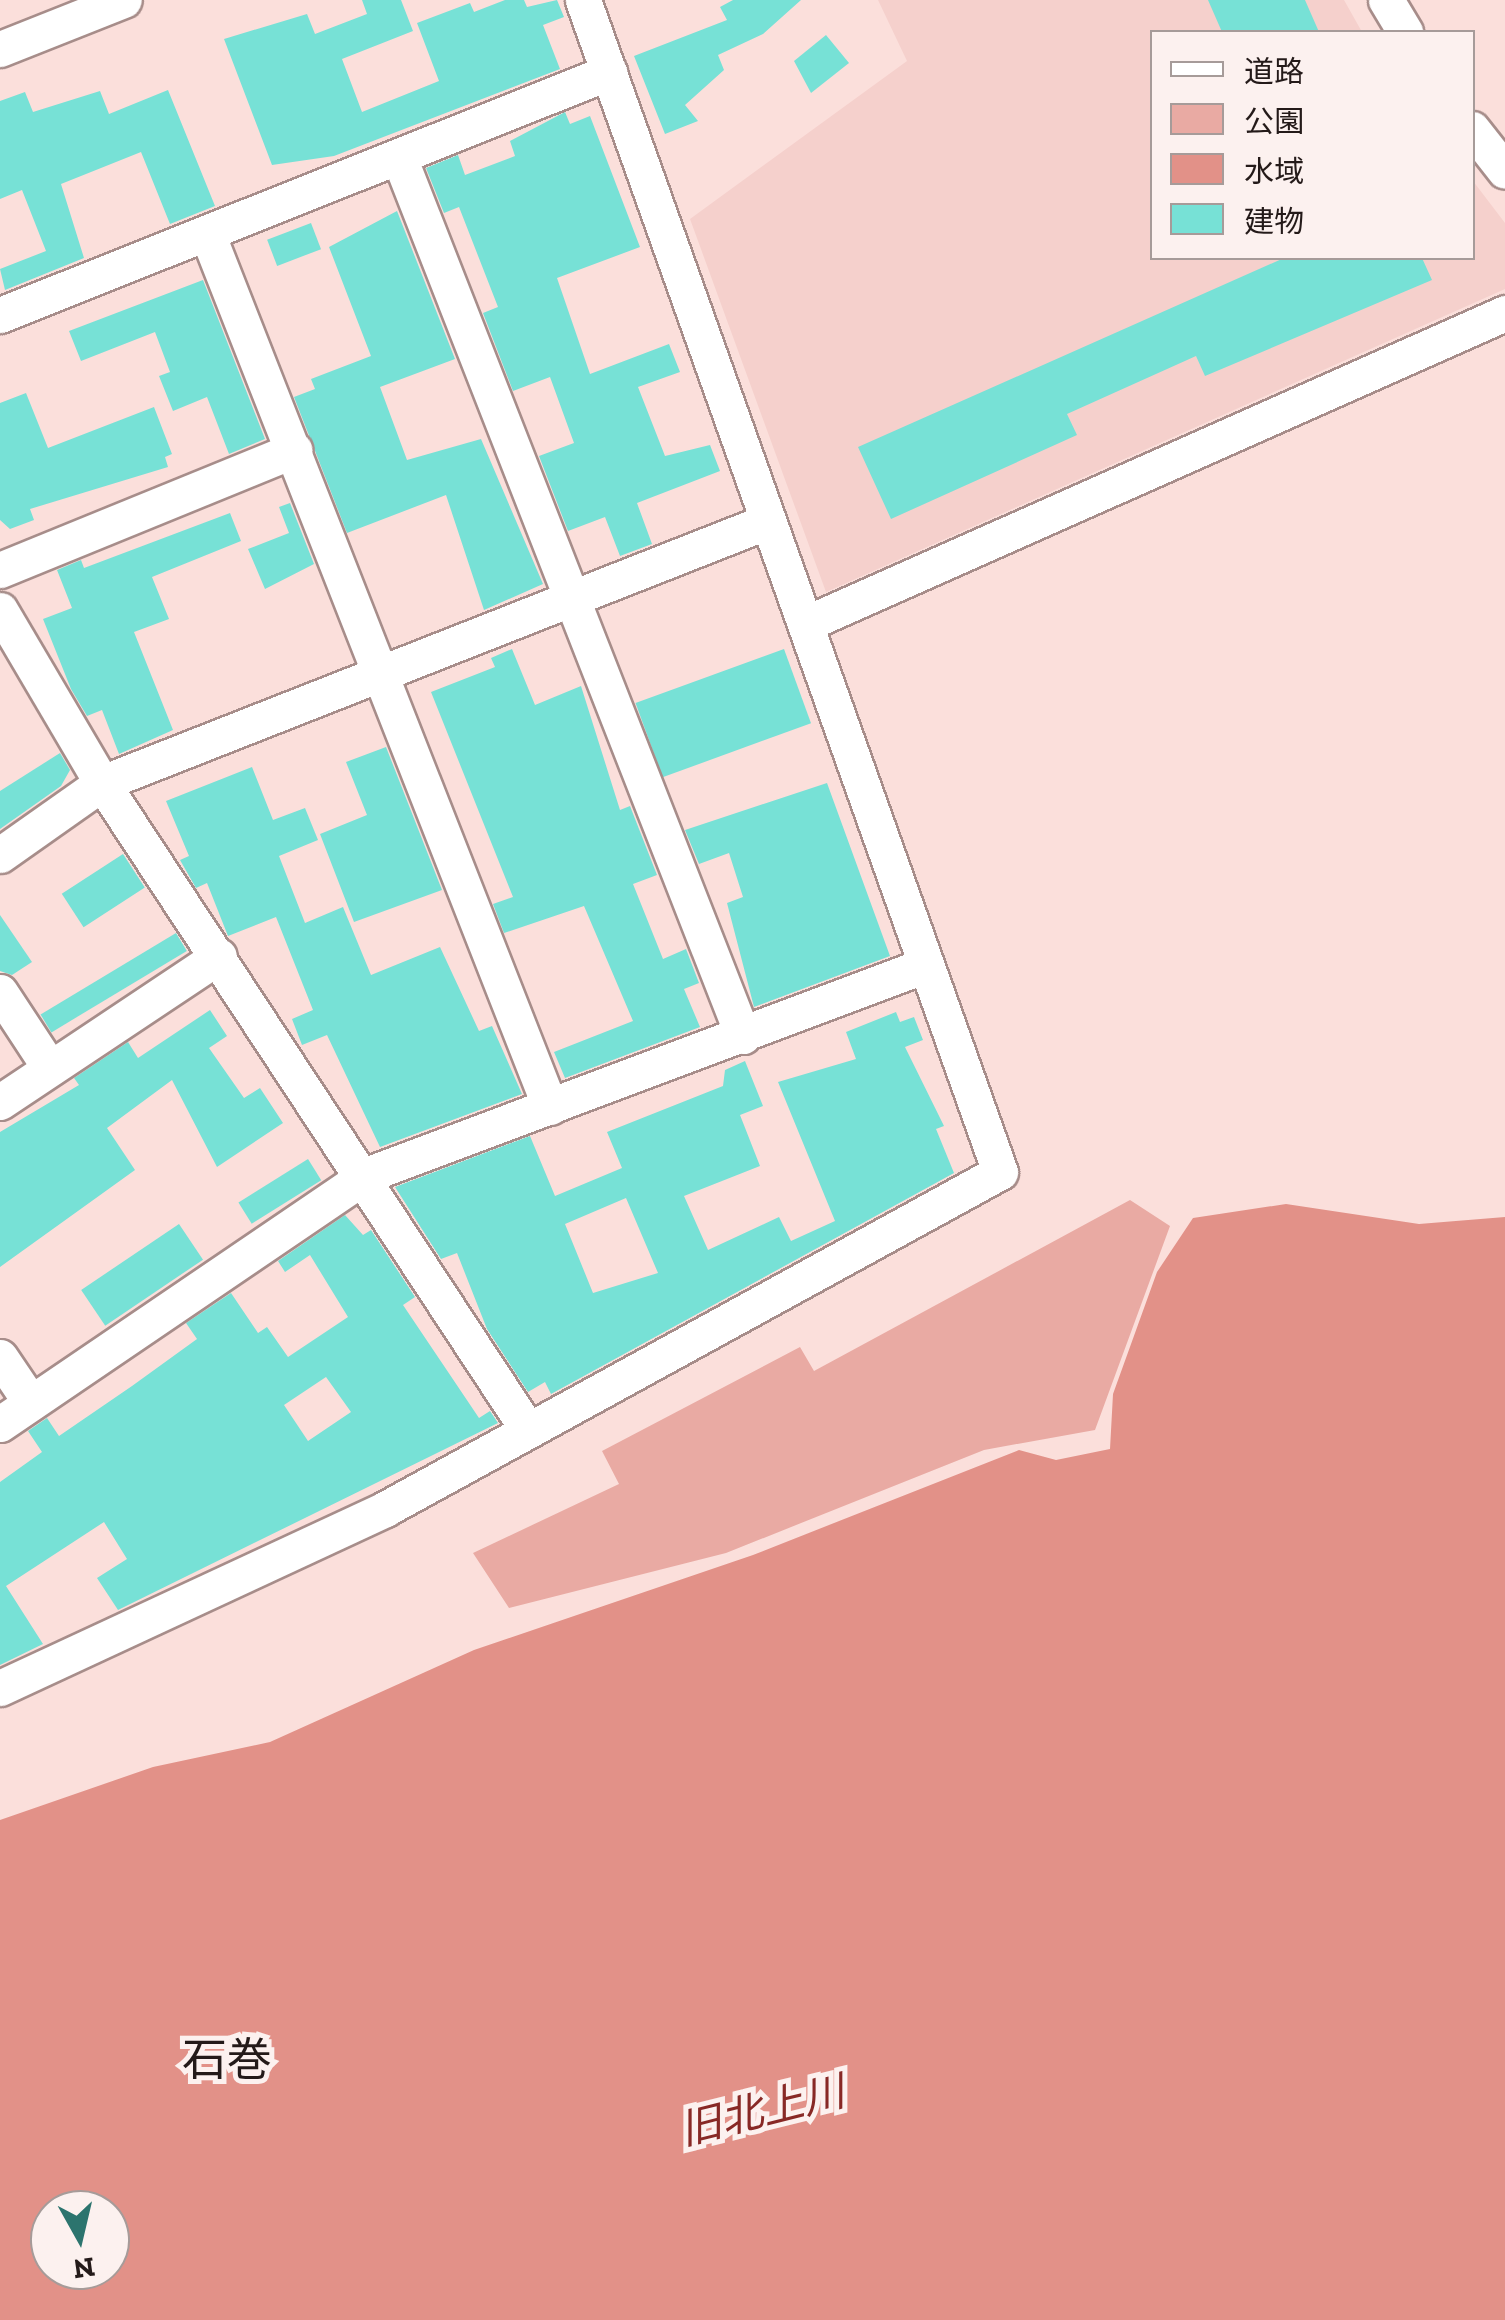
<!DOCTYPE html>
<meta charset="utf-8">
<style>
body{margin:0}
#map{position:relative;width:1505px;height:2320px;overflow:hidden;background:#fbdfdb;font-family:"Zilla Slab","Noto Sans JP",serif}
div>[style]{position:absolute}
.built>*{inset:0;background:#f5d0cc}
.green>*{inset:0;background:#e9aaa3}
.water>*{inset:0;background:#e29188}
.building>*{inset:0;background:#77e1d6;transform-origin:0 0}
.roads{filter:drop-shadow(2px 0 #a78d8a) drop-shadow(-2px 0 #a78d8a) drop-shadow(0 2px #a78d8a) drop-shadow(0 -2px #a78d8a)}
.minor>*{height:35px;margin:-17.5px;padding:0 17.5px;transform-origin:17.5px;border-radius:17.5px;background:#fff}
span{translate:-50% -50%;white-space:nowrap;text-align:center;line-height:1.15;-webkit-text-stroke:10px #fcf1ef;paint-order:stroke}
.water-label{font-size:42px;color:#882926;font-style:italic}
.quarter-label{font-size:45px;color:#241a19}
.legend{position:absolute;left:1150px;top:30px;width:325px;height:230px;box-sizing:border-box;background:#fcf1ef;border:2px solid #a69b99;margin:0;padding:12px 18px;list-style:none;font-size:30px;color:#241a19}
.legend li{display:flex;align-items:center;gap:20px;height:50px}
.legend b{width:50px;border:2px solid #a69b99}
.north{position:absolute;left:30px;top:2190px;width:100px;height:100px;box-sizing:border-box;background:#fcf1ef;border:2px solid #a69b99;border-radius:50%;rotate:172deg;font-size:28px;font-weight:700;line-height:40px;text-align:center;color:#241a19}
.north::after{content:'';display:block;margin:auto;width:35px;height:45px;background:#2c746e;clip-path:polygon(50% 0,100% 100%,50% 72%,0 100%)}
</style>
<div id="map">
<div class="built">
<i style="clip-path:polygon(878px 0,1344px 0,1362px 32px,1152px 32px,1152px 258px,1472px 258px,1473px 181px,1505px 223px,1505px 289px,826px 592px,690px 219px,907px 61px)"></i>
</div>
<div class="green">
<i style="clip-path:polygon(1130px 1200px,1170px 1226px,1095px 1430px,984px 1450px,726px 1553px,509px 1608px,473px 1553px,619px 1484px,602px 1451px,800px 1347px,814px 1371px)"></i>
</div>
<div class="water">
<i style="clip-path:polygon(evenodd,1286px 1204px,1419px 1224px,1505px 1217px,1505px 2320px,0 2320px,0 1820px,153px 1767px,270px 1742px,474px 1650px,753px 1555px,1019px 1450px,1056px 1460px,1110px 1449px,1113px 1394px,1157px 1272px,1193px 1218px,1286px 1204px,50px 2210px,110px 2210px,110px 2270px,50px 2270px,50px 2210px)"></i>
</div>
<div class="building">
<i style="clip-path:polygon(362px 0,401px 0,413px 31px,342px 59px,362px 112px,439px 81px,417px 23px,470px 3px,474px 12px,505px 0,524px 0,527px 7px,557px 0,564px 17px,543px 25px,560px 69px,334px 156px,272px 165px,224px 39px,307px 14px,315px 34px,367px 14px)"></i>
<i style="clip-path:polygon(733px 0,801px 0,763px 34px,718px 55px,724px 70px,685px 105px,698px 121px,665px 134px,634px 56px,727px 20px,720px 7px)"></i>
<i style="clip-path:polygon(1208px 0,1305px 0,1319px 32px,1222px 32px)"></i>
<i style="clip-path:polygon(826px 35px,849px 63px,811px 93px,794px 61px)"></i>
<i style="clip-path:polygon(168px 90px,215px 206px,170px 224px,141px 152px,61px 184px,84px 258px,5px 290px,0 269px,46px 251px,22px 190px,0 199px,0 101px,25px 92px,33px 112px,100px 91px,109px 114px)"></i>
<i style="clip-path:polygon(565px 112px,570px 124px,590px 116px,640px 247px,557px 278px,590px 374px,669px 344px,680px 372px,638px 387px,665px 456px,710px 445px,720px 471px,637px 503px,652px 544px,620px 556px,605px 517px,568px 531px,539px 456px,574px 443px,550px 377px,513px 391px,483px 313px,498px 307px,459px 207px,444px 213px,426px 168px,458px 155px,465px 175px,515px 156px,510px 141px)"></i>
<i style="clip-path:polygon(397px 211px,455px 359px,380px 387px,407px 460px,481px 439px,543px 584px,484px 610px,446px 495px,347px 533px,294px 397px,315px 389px,311px 379px,371px 356px,329px 247px)"></i>
<i style="left:311px;top:223px;width:28px;height:47px;rotate:69deg"></i>
<i style="clip-path:polygon(1284px 258px,1422px 258px,1432px 280px,1205px 376px,1196px 356px,1067px 414px,1077px 435px,891px 519px,858px 447px)"></i>
<i style="clip-path:polygon(203px 280px,265px 439px,229px 454px,207px 397px,173px 411px,159px 376px,170px 372px,155px 332px,81px 361px,69px 331px)"></i>
<i style="clip-path:polygon(26px 393px,48px 448px,154px 407px,172px 454px,165px 457px,168px 467px,30px 509px,34px 520px,10px 529px,0 520px,0 403px)"></i>
<i style="clip-path:polygon(290px 503px,314px 564px,265px 589px,248px 549px,289px 533px,279px 507px)"></i>
<i style="clip-path:polygon(230px 513px,241px 541px,152px 577px,169px 619px,134px 632px,173px 730px,119px 754px,102px 710px,87px 716px,71px 689px,43px 619px,72px 608px,57px 570px,81px 560px,84px 568px)"></i>
<i style="clip-path:polygon(512px 649px,535px 705px,581px 686px,620px 810px,630px 806px,657px 875px,633px 884px,663px 959px,686px 949px,699px 983px,684px 989px,700px 1027px,565px 1078px,554px 1052px,633px 1021px,584px 906px,504px 933px,493px 904px,513px 897px,431px 692px,495px 667px,491px 658px)"></i>
<i style="left:784px;top:649px;width:79px;height:158px;rotate:70deg"></i>
<i style="clip-path:polygon(386px 747px,442px 890px,354px 922px,320px 834px,367px 815px,346px 762px)"></i>
<i style="clip-path:polygon(60px 753px,70px 770px,61px 786px,0 829px,0 791px)"></i>
<i style="clip-path:polygon(252px 767px,273px 820px,305px 808px,318px 840px,279px 856px,305px 923px,343px 907px,371px 975px,440px 947px,479px 1031px,492px 1026px,522px 1094px,380px 1147px,327px 1035px,302px 1045px,292px 1019px,313px 1010px,276px 917px,228px 936px,207px 883px,196px 888px,180px 860px,189px 856px,166px 801px)"></i>
<i style="clip-path:polygon(827px 783px,890px 956px,754px 1007px,727px 903px,743px 897px,729px 853px,699px 864px,685px 830px)"></i>
<i style="left:123px;top:854px;width:40px;height:73px;rotate:57deg"></i>
<i style="clip-path:polygon(0 915px,32px 962px,12px 975px,0 971px)"></i>
<i style="left:176px;top:933px;width:21px;height:158px;rotate:59deg"></i>
<i style="clip-path:polygon(210px 1010px,227px 1036px,209px 1048px,244px 1098px,260px 1088px,283px 1123px,217px 1167px,172px 1080px,107px 1128px,135px 1170px,0 1267px,0 1132px,79px 1085px,74px 1078px,128px 1042px,138px 1058px)"></i>
<i style="clip-path:polygon(evenodd,896px 1012px,900px 1022px,914px 1017px,923px 1040px,905px 1047px,944px 1126px,936px 1129px,954px 1173px,551px 1394px,545px 1382px,528px 1392px,487px 1329px,457px 1253px,441px 1259px,395px 1187px,530px 1136px,555px 1196px,622px 1168px,607px 1132px,723px 1086px,725px 1070px,745px 1061px,763px 1106px,740px 1115px,760px 1166px,684px 1196px,708px 1250px,779px 1217px,791px 1241px,835px 1221px,778px 1082px,856px 1059px,846px 1032px,896px 1012px,626px 1198px,658px 1273px,593px 1293px,565px 1224px,626px 1198px)"></i>
<i style="left:308px;top:1159px;width:25px;height:82px;rotate:58deg"></i>
<i style="clip-path:polygon(evenodd,345px 1215px,363px 1235px,371px 1230px,415px 1297px,403px 1305px,479px 1418px,490px 1411px,498px 1423px,118px 1610px,97px 1578px,127px 1559px,104px 1522px,6px 1586px,43px 1644px,0 1665px,0 1482px,42px 1452px,28px 1431px,47px 1418px,59px 1436px,132px 1386px,197px 1339px,186px 1323px,231px 1293px,258px 1333px,267px 1327px,288px 1357px,348px 1317px,310px 1255px,285px 1272px,278px 1261px,345px 1215px,326px 1377px,351px 1412px,308px 1441px,284px 1405px,326px 1377px)"></i>
<i style="left:179px;top:1224px;width:43px;height:118px;rotate:56deg"></i>
</div>
<div class="roads">
<div class="minor">
<i style="left:1386px;top:0;width:37px;rotate:59deg"></i>
<i style="left:0;top:49px;width:133px;rotate:-21.6deg"></i>
<i style="left:1472px;top:129px;width:53px;rotate:51.8deg"></i>
<i style="left:399px;top:157px;width:944px;rotate:68.63deg"></i>
<i style="left:207px;top:233px;width:939px;rotate:68.57deg"></i>
<i style="left:0;top:315px;width:656px;rotate:-21.75deg"></i>
<i style="left:0;top:570px;width:318px;rotate:-22.2deg"></i>
<i style="left:0;top:610px;width:201px;rotate:59.5deg"></i>
<i style="left:102px;top:783px;width:775px;rotate:56.64deg"></i>
<i style="left:805px;top:624px;width:766px;rotate:-23.95deg"></i>
<i style="left:0;top:855px;width:125px;rotate:-35.2deg"></i>
<i style="left:102px;top:783px;width:716px;rotate:-21.47deg"></i>
<i style="left:0;top:992px;width:91px;rotate:56.7deg"></i>
<i style="left:0;top:1102px;width:263px;rotate:-33.7deg"></i>
<i style="left:0;top:1357px;width:55px;rotate:56deg"></i>
<i style="left:0;top:1424px;width:443px;rotate:-34.2deg"></i>
<i style="left:366px;top:1175px;width:595px;rotate:-20.57deg"></i>
<i style="left:0;top:1688px;width:425px;rotate:-24.9deg"></i>
<i style="left:385px;top:1509px;width:701px;rotate:-28.72deg"></i>
<i style="left:1000px;top:1172px;width:1244px;rotate:-109.59deg"></i>
</div>
</div>
<div class="water-label">
<span style="left:762px;top:2111px;rotate:-14deg">旧北上川</span>
</div>
<div class="quarter-label">
<span style="left:227px;top:2061px">石巻</span>
</div>
<ul class="legend">
<li><b style="height:12px;background:#fff"></b>道路</li>
<li><b style="height:28px;background:#e9aaa3"></b>公園</li>
<li><b style="height:28px;background:#e29188"></b>水域</li>
<li><b style="height:28px;background:#77e1d6"></b>建物</li>
</ul>
<div class="north">N</div>
</div>
